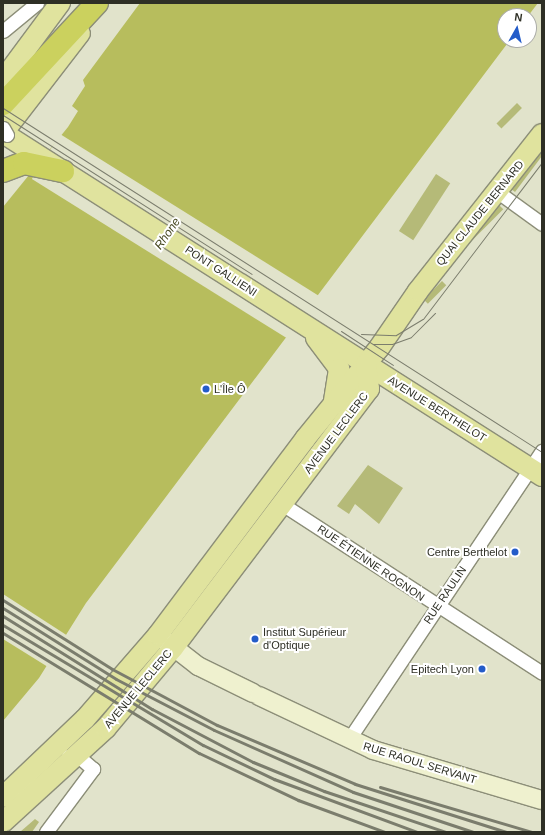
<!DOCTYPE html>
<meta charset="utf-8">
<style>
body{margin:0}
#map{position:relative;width:545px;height:835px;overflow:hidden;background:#e1e3cb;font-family:Arial,sans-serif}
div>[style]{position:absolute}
.green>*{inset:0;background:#b5ba78;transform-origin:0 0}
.water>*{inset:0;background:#b7bd5d}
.pier>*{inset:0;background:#e1e3cb;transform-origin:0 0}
.roads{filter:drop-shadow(1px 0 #8c8e78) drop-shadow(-1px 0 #8c8e78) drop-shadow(0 1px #8c8e78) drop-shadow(0 -1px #8c8e78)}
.street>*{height:13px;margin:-6.5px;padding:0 6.5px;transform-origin:6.5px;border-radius:6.5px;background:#fff}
.secondary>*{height:18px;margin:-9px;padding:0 9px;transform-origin:9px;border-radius:9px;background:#eff1cf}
.primary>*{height:20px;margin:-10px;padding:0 10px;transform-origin:10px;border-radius:10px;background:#e0e39e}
.highway>*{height:22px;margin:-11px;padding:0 11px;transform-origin:11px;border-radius:11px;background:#cbd15e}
.tram>*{height:1px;margin:-0.5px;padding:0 0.5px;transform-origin:0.5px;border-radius:0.5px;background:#7b7d6d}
.rail>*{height:3px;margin:-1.5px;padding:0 1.5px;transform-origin:1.5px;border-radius:1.5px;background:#7b7d6d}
.bridges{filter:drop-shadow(1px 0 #8c8e78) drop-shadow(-1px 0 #8c8e78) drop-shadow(0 1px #8c8e78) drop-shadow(0 -1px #8c8e78)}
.street-bridge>*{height:13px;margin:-6.5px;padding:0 6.5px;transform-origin:6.5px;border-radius:6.5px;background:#fff}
.dots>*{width:11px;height:11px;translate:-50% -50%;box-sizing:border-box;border:2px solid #fff;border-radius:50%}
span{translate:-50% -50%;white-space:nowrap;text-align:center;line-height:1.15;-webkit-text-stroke:4px #fff;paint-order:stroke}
.street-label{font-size:11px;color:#2e2f25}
.poi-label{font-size:11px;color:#2e2f25}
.left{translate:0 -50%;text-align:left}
.right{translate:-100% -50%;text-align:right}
.water-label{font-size:12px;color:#45471f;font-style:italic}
.frame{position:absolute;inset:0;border:4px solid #2e2f25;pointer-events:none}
.north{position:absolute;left:497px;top:8px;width:40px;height:40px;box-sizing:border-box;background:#fff;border:1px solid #abaca8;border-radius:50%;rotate:8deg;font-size:11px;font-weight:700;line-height:16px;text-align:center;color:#2e2f25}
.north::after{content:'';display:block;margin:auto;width:14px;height:18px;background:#245cc9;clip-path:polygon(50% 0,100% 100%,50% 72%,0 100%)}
</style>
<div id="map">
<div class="green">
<i style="left:517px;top:103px;width:7px;height:29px;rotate:45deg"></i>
<i style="clip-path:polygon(542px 148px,542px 156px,515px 192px,511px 189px)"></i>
<i style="left:436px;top:174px;width:17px;height:68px;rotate:33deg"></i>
<i style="left:499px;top:205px;width:6px;height:87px;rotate:45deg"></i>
<i style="left:442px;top:281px;width:6px;height:26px;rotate:45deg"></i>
<i style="clip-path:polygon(368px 465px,403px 488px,379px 524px,355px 504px,349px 514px,337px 506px)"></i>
<i style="clip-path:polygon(35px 819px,39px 822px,32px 832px,20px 832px)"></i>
</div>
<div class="water">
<i style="clip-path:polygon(140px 3px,538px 3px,528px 16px,505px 16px,505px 40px,510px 40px,86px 603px,39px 678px,3px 721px,3px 207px,68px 127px,78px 111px,72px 106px,85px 86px,83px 80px)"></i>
</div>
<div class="pier">
<i style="left:60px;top:134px;width:306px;height:53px;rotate:32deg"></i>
<i style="clip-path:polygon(3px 594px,68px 636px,48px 667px,3px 639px)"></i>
</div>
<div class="roads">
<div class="street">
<i style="left:3px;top:31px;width:44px;rotate:-39.5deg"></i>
<i style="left:498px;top:192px;width:54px;rotate:36deg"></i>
<i style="left:282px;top:504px;width:310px;rotate:33deg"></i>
<i style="left:349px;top:739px;width:347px;rotate:-56.2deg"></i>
<i style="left:46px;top:832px;width:79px;rotate:-53.3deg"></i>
<i style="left:93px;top:769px;width:20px;rotate:-139deg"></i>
<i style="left:78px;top:756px;width:10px;rotate:180deg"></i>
</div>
<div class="secondary">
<i style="left:162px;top:638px;width:46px;rotate:37.9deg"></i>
<i style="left:198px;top:666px;width:61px;rotate:26.1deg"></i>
<i style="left:259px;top:696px;width:126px;rotate:25.3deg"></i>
<i style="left:373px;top:750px;width:176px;rotate:16.5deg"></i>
</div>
<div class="primary">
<i style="left:3px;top:80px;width:96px;rotate:-53.5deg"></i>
<i style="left:3px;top:133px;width:639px;rotate:32.47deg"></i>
<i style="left:3px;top:133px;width:126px;rotate:-52.4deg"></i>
<i style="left:316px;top:338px;width:39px;rotate:53deg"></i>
<i style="left:339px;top:369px;width:33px;rotate:99deg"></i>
<i style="left:3px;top:797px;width:113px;rotate:-43.6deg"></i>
<i style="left:85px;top:719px;width:111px;rotate:-49deg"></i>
<i style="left:158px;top:635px;width:245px;rotate:-53.1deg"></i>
<i style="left:305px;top:439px;width:117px;rotate:-50.9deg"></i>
<i style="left:379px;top:348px;width:69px;rotate:-55.6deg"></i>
<i style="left:418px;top:291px;width:200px;rotate:-51.7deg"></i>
<i style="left:3px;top:822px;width:139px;rotate:-42.4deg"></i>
<i style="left:106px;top:728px;width:104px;rotate:-50.1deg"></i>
<i style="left:173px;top:648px;width:325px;rotate:-52.9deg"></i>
<i style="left:369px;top:389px;width:25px;rotate:-97deg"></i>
</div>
<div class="highway">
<i style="left:3px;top:104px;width:138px;rotate:-47.1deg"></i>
<i style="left:3px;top:171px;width:22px;rotate:-21deg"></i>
<i style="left:24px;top:163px;width:40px;rotate:12deg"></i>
</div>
</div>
<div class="tram">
<i style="left:3px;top:108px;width:639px;rotate:32.55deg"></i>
<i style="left:3px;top:115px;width:295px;rotate:32.6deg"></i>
<i style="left:341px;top:331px;width:62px;rotate:33.2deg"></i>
<i style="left:361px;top:334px;width:35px;rotate:2deg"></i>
<i style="left:396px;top:335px;width:31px;rotate:-31deg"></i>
<i style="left:423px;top:319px;width:197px;rotate:-52.8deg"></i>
<i style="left:373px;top:344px;width:19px"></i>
<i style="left:392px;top:344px;width:20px;rotate:-20deg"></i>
<i style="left:411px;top:337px;width:34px;rotate:-45deg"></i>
</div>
<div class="rail">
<i style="left:3px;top:600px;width:129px;rotate:32.3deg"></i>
<i style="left:112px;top:669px;width:119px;rotate:28.1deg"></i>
<i style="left:217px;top:725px;width:150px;rotate:23.1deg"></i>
<i style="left:355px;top:784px;width:158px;rotate:17.6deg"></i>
<i style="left:3px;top:608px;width:133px;rotate:32.1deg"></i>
<i style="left:116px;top:679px;width:110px;rotate:27.5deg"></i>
<i style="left:214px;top:730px;width:152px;rotate:24deg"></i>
<i style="left:353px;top:792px;width:126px;rotate:18.4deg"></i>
<i style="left:3px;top:616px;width:176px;rotate:32deg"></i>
<i style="left:152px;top:709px;width:114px;rotate:27.7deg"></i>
<i style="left:253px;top:762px;width:77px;rotate:22.2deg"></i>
<i style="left:324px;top:791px;width:129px;rotate:18.6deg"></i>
<i style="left:3px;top:625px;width:233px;rotate:31deg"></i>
<i style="left:203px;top:745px;width:79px;rotate:25.6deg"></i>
<i style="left:274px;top:779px;width:153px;rotate:20.3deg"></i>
<i style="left:3px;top:633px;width:230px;rotate:31.5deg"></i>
<i style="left:199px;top:753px;width:110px;rotate:25.4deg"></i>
<i style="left:298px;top:800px;width:93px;rotate:20.2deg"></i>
<i style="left:380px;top:787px;width:159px;rotate:16.5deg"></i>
</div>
<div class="bridges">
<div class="street-bridge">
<i style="left:3px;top:128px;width:8px;rotate:60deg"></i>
</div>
</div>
<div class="dots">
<i style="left:206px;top:389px;background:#245cc9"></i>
<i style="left:515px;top:552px;background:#245cc9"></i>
<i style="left:255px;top:639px;background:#245cc9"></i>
<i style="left:482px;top:669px;background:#245cc9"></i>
</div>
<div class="street-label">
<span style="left:480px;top:213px;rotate:-51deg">QUAI CLAUDE BERNARD</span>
<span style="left:221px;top:271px;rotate:33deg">PONT GALLIENI</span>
<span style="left:437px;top:409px;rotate:32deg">AVENUE BERTHELOT</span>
<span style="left:336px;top:433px;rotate:-53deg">AVENUE LECLERC</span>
<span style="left:371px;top:563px;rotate:34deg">RUE ÉTIENNE ROGNON</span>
<span style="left:445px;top:595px;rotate:-56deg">RUE RAULIN</span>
<span style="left:138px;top:689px;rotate:-50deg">AVENUE LECLERC</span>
<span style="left:420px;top:763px;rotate:17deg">RUE RAOUL SERVANT</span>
</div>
<div class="poi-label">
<span class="left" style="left:214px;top:389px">L'Île Ô</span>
<span class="right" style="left:507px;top:552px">Centre Berthelot</span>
<span class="left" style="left:263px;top:639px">Institut Supérieur<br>d'Optique</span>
<span class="right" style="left:474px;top:669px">Epitech Lyon</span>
</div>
<div class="water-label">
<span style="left:168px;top:234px;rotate:-55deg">Rhone</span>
</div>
<div class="frame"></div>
<div class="north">N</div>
</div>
